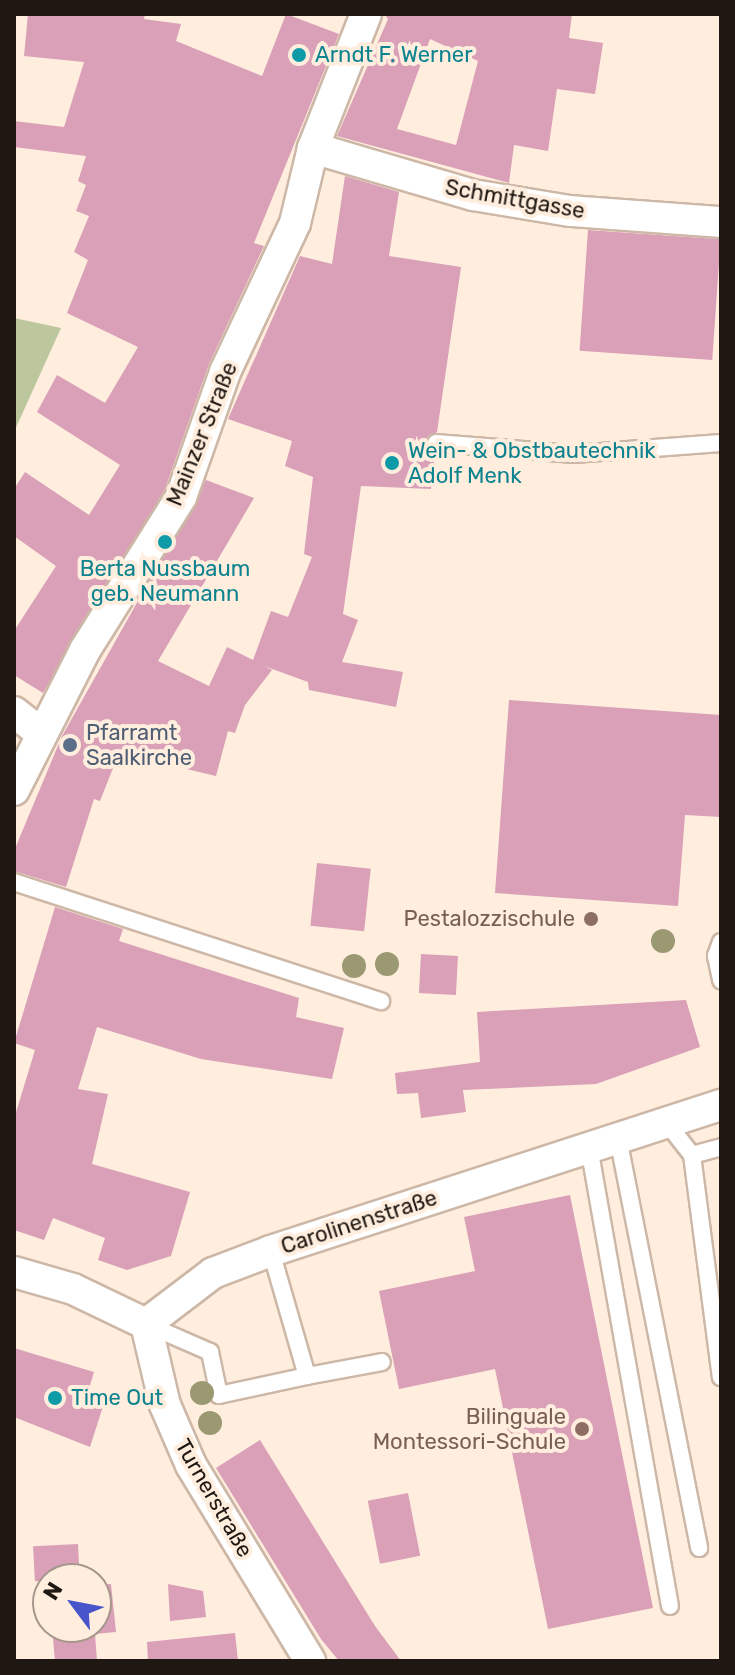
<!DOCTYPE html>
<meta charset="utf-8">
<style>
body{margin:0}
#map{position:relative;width:735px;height:1675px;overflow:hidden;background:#ffedde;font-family:Rubik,sans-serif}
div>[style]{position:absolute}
.green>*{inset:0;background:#bcc79d}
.building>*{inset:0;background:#d9a0b7;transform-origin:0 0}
.roads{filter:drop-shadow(2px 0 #cdb7a6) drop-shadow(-2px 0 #cdb7a6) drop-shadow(0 2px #cdb7a6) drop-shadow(0 -2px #cdb7a6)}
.lane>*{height:16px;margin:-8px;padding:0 8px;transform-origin:8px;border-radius:8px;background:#fff}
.street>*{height:30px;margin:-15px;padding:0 15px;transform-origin:15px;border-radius:15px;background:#fff}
.trees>*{width:24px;height:24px;margin:-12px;border-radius:50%;background:#9b9972}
.dots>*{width:22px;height:22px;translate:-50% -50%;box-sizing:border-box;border:4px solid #ffedde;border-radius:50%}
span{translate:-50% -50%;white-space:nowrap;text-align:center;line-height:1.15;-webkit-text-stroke:8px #ffedde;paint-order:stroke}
.culture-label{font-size:22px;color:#0d838f}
.left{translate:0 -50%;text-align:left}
.street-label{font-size:22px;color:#1f1711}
.service-label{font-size:22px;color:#4e5e75}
.education-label{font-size:22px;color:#785e54}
.right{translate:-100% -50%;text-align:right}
.frame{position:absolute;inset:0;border:16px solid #1f1711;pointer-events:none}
.north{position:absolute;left:32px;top:1563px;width:80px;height:80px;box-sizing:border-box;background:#ffedde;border:2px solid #a5978c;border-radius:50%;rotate:302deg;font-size:22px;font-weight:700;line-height:32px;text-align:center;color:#1f1711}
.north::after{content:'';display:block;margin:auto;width:28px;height:36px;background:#4854c9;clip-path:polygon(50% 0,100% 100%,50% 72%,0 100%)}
</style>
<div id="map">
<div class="green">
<i style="clip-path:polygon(14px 318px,61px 328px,14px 432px)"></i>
</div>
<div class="building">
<i style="clip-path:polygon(28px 14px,145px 14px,144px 19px,181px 24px,176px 41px,262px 76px,286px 14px,339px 34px,254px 243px,264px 246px,209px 364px,165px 489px,43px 693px,14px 675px,14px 631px,56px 566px,14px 536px,14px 489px,25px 472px,89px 515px,120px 465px,37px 412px,57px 375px,105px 403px,138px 347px,67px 313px,88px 260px,74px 252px,89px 216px,76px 211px,86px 185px,78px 181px,86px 156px,14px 147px,14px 121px,64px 127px,84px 62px,24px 56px)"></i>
<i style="clip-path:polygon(evenodd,384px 14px,572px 14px,569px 38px,603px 43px,595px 94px,557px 89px,548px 151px,514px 145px,509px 183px,337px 136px,388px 19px,384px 14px,430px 39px,478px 61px,456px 145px,397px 129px,430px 39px)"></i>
<i style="clip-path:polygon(345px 176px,399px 192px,389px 256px,461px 267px,437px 432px,425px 441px,435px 454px,431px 489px,361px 486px,343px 614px,358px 620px,342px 662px,403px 672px,396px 707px,309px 690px,308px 682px,264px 666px,272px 670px,245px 705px,235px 733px,228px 731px,216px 776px,119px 753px,100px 801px,94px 799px,66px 887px,14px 871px,14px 851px,62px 736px,206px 480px,254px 498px,158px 661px,209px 686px,227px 647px,253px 660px,271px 611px,288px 617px,312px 557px,304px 554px,313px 477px,285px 466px,292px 441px,228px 419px,300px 256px,332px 264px)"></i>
<i style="left:588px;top:230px;width:133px;height:121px;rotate:4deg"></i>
<i style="clip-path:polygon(509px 700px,721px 715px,721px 817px,685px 815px,678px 906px,495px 893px)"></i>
<i style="left:317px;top:863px;width:54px;height:63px;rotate:6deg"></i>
<i style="clip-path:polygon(55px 907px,123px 929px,119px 941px,299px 998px,296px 1017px,344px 1028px,332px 1079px,201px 1059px,97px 1027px,78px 1089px,108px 1094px,92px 1164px,190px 1192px,171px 1256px,127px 1270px,98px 1260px,105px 1238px,53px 1218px,44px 1240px,14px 1230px,14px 1119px,35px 1050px,14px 1043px)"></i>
<i style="left:421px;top:954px;width:37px;height:39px;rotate:3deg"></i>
<i style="clip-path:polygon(686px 1000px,700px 1047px,596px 1084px,463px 1090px,466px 1112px,421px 1118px,418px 1093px,397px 1094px,395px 1073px,480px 1062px,477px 1012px)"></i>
<i style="clip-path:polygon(570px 1195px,653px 1608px,548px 1629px,495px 1369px,399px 1389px,379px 1291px,475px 1271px,464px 1217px)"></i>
<i style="clip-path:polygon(14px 1348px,94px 1372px,87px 1395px,105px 1400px,90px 1447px,14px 1417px)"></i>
<i style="clip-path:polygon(260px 1440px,375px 1626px,401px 1661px,339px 1661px,321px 1639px,216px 1468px)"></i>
<i style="left:408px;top:1493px;width:64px;height:41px;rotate:79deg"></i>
<i style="left:78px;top:1544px;width:35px;height:45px;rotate:87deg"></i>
<i style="clip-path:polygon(111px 1584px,116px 1632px,95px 1634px,97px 1661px,55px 1661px,52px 1627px,96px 1627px,96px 1585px)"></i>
<i style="clip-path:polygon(168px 1584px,203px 1591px,206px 1617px,170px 1621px)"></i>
<i style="clip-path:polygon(235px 1633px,238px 1661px,148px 1661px,147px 1642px)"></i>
</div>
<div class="roads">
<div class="lane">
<i style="left:436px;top:443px;width:138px;rotate:4.6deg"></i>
<i style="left:574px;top:454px;width:147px;rotate:-4.3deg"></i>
<i style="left:14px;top:882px;width:386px;rotate:18deg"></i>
<i style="left:721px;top:942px;width:15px;rotate:110deg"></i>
<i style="left:716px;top:956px;width:25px;rotate:78deg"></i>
<i style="left:667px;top:1123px;width:41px;rotate:52deg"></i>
<i style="left:692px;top:1155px;width:30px;rotate:-15deg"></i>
<i style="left:618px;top:1138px;width:418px;rotate:78.8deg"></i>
<i style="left:589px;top:1147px;width:466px;rotate:80deg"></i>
<i style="left:692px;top:1155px;width:224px;rotate:82.6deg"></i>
<i style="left:146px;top:1324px;width:70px;rotate:23.6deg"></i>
<i style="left:210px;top:1352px;width:44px;rotate:78.2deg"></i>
<i style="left:219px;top:1395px;width:90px;rotate:-12.2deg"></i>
<i style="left:307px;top:1376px;width:130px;rotate:-106.1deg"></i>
<i style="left:307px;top:1376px;width:76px;rotate:-10.6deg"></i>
</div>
<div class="street">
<i style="left:313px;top:148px;width:167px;rotate:16.4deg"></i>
<i style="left:473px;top:195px;width:98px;rotate:9.4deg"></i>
<i style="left:570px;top:211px;width:151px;rotate:4.2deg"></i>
<i style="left:14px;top:712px;width:33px;rotate:38deg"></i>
<i style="left:14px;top:790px;width:157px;rotate:-63.1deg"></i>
<i style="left:85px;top:650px;width:181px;rotate:-57.9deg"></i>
<i style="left:181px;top:497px;width:133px;rotate:-70.6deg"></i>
<i style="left:225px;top:372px;width:165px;rotate:-64.8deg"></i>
<i style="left:295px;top:223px;width:77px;rotate:-76.5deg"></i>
<i style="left:313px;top:148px;width:144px;rotate:-68.4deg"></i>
<i style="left:14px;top:1272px;width:61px;rotate:16.1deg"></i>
<i style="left:73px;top:1289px;width:81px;rotate:25.6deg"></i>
<i style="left:146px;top:1324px;width:84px;rotate:-37.3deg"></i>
<i style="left:213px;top:1273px;width:62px;rotate:-20.8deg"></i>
<i style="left:271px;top:1251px;width:473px;rotate:-18deg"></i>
<i style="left:146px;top:1324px;width:83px;rotate:76.8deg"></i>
<i style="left:165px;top:1405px;width:65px;rotate:66.6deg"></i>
<i style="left:191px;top:1465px;width:229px;rotate:58.7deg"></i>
</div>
</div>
<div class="trees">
<i style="left:663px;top:941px"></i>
<i style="left:387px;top:964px"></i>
<i style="left:354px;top:966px"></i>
<i style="left:202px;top:1393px"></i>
<i style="left:210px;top:1423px"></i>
</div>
<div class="dots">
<i style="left:299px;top:55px;background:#0f9aa8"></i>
<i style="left:392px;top:463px;background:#0f9aa8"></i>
<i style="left:165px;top:542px;background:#0f9aa8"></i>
<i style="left:70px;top:745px;background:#5c6f8a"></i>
<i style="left:591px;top:919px;background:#8d6e63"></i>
<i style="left:55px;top:1398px;background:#0f9aa8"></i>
<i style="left:582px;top:1429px;background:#8d6e63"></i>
</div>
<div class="culture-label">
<span class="left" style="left:315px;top:55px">Arndt F. Werner</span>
<span class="left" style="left:408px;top:463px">Wein- &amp; Obstbautechnik<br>Adolf Menk</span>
<span style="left:165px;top:581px">Berta Nussbaum<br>geb. Neumann</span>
<span class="left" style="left:71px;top:1398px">Time Out</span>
</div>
<div class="street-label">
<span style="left:515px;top:199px;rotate:10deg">Schmittgasse</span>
<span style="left:202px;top:434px;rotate:-68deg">Mainzer Straße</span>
<span style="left:359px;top:1222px;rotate:-18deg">Carolinenstraße</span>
<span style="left:214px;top:1498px;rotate:60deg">Turnerstraße</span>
</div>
<div class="service-label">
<span class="left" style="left:86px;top:745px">Pfarramt<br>Saalkirche</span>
</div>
<div class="education-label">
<span class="right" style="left:575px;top:919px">Pestalozzischule</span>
<span class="right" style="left:566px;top:1429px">Bilinguale<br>Montessori-Schule</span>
</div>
<div class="frame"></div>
<div class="north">N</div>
</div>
